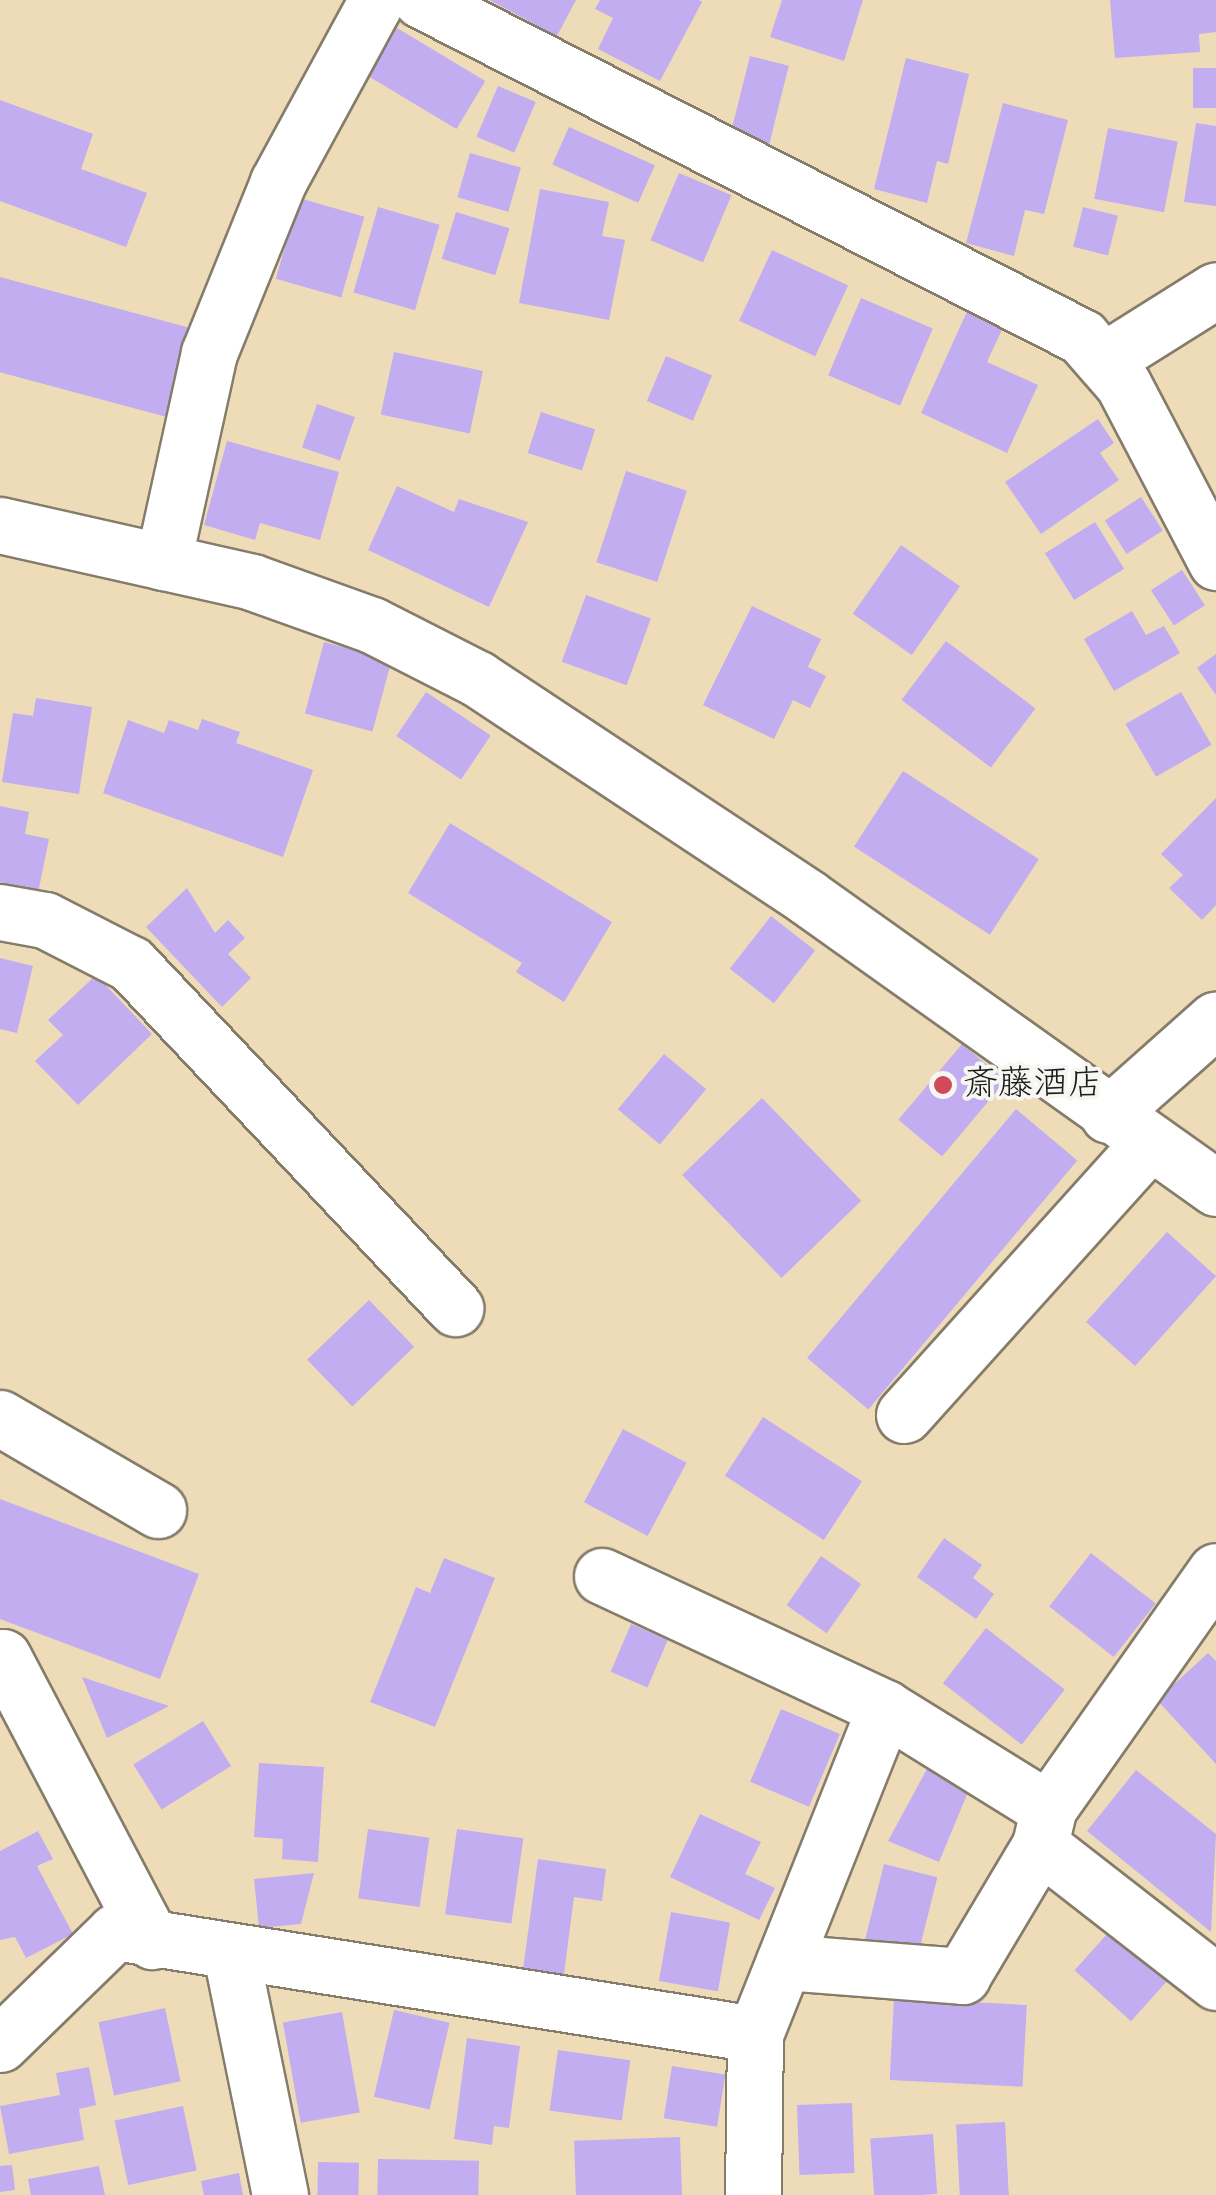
<!DOCTYPE html>
<meta charset="utf-8">
<style>
body{margin:0}
#map{position:relative;width:1216px;height:2195px;overflow:hidden;background:#eedcb9;font-family:Kalam,"Klee One",sans-serif}
div>[style]{position:absolute}
.building>*{inset:0;background:#c1adf0;transform-origin:0 0}
.roads{filter:drop-shadow(2px 0 #857c6a) drop-shadow(-2px 0 #857c6a) drop-shadow(0 2px #857c6a) drop-shadow(0 -2px #857c6a)}
.minor>*{height:55px;margin:-27.5px;padding:0 27.5px;transform-origin:27.5px;border-radius:27.5px;background:#fff}
.dots>*{width:28px;height:28px;translate:-50% -50%;box-sizing:border-box;border:5px solid #f6f6f2;border-radius:50%}
span{translate:-50% -50%;white-space:nowrap;text-align:center;line-height:1.15;-webkit-text-stroke:8px #f6f6f2;paint-order:stroke}
.poi-label{font-size:35px;color:#1c1c1c}
.left{translate:0 -50%;text-align:left}
</style>
<div id="map">
<div class="building">
<i style="clip-path:polygon(489px 0,576px 0,557px 36px)"></i>
<i style="clip-path:polygon(600px 0,699px 0,702px 2px,660px 81px,598px 49px,613px 18px,595px 9px)"></i>
<i style="clip-path:polygon(782px 0,863px 0,844px 61px,770px 37px)"></i>
<i style="clip-path:polygon(1110px 0,1216px 0,1216px 32px,1199px 34px,1200px 52px,1115px 58px)"></i>
<i style="left:397px;top:28px;width:103px;height:56px;rotate:31deg"></i>
<i style="left:750px;top:56px;width:40px;height:83px;rotate:14deg"></i>
<i style="clip-path:polygon(906px 58px,969px 74px,948px 164px,937px 161px,927px 203px,874px 189px)"></i>
<i style="left:1216px;top:68px;width:40px;height:23px;rotate:90deg"></i>
<i style="left:498px;top:86px;width:41px;height:55px;rotate:23deg"></i>
<i style="clip-path:polygon(0 100px,93px 134px,81px 169px,147px 193px,126px 247px,0 201px)"></i>
<i style="clip-path:polygon(1003px 103px,1068px 120px,1044px 214px,1025px 210px,1014px 256px,966px 243px)"></i>
<i style="clip-path:polygon(1196px 123px,1216px 126px,1216px 206px,1184px 202px)"></i>
<i style="left:569px;top:127px;width:94px;height:41px;rotate:24deg"></i>
<i style="left:1108px;top:128px;width:71px;height:72px;rotate:11deg"></i>
<i style="left:470px;top:153px;width:53px;height:46px;rotate:16deg"></i>
<i style="left:679px;top:173px;width:57px;height:73px;rotate:23deg"></i>
<i style="clip-path:polygon(540px 189px,609px 202px,602px 236px,625px 240px,609px 320px,519px 303px)"></i>
<i style="left:299px;top:198px;width:68px;height:84px;rotate:16deg"></i>
<i style="left:378px;top:207px;width:64px;height:89px;rotate:16deg"></i>
<i style="left:1083px;top:207px;width:36px;height:41px;rotate:14deg"></i>
<i style="left:456px;top:212px;width:56px;height:49px;rotate:17deg"></i>
<i style="left:772px;top:250px;width:84px;height:78px;rotate:25deg"></i>
<i style="left:0;top:277px;width:203px;height:92px;rotate:15deg"></i>
<i style="left:861px;top:298px;width:78px;height:84px;rotate:23deg"></i>
<i style="clip-path:polygon(970px 305px,1006px 321px,987px 362px,1038px 385px,1007px 453px,921px 413px)"></i>
<i style="left:394px;top:352px;width:91px;height:64px;rotate:12deg"></i>
<i style="left:666px;top:356px;width:50px;height:49px;rotate:23deg"></i>
<i style="left:317px;top:404px;width:40px;height:46px;rotate:19deg"></i>
<i style="left:541px;top:412px;width:57px;height:43px;rotate:18deg"></i>
<i style="clip-path:polygon(1098px 419px,1114px 443px,1100px 453px,1119px 480px,1041px 534px,1005px 482px)"></i>
<i style="clip-path:polygon(227px 441px,339px 472px,320px 540px,260px 523px,255px 540px,204px 525px)"></i>
<i style="left:626px;top:471px;width:64px;height:96px;rotate:18deg"></i>
<i style="clip-path:polygon(397px 486px,454px 512px,459px 499px,528px 522px,489px 607px,368px 550px)"></i>
<i style="left:1141px;top:497px;width:40px;height:43px;rotate:57deg"></i>
<i style="left:1095px;top:522px;width:55px;height:59px;rotate:58deg"></i>
<i style="left:901px;top:545px;width:72px;height:84px;rotate:35deg"></i>
<i style="left:1182px;top:570px;width:42px;height:37px;rotate:57deg"></i>
<i style="left:586px;top:595px;width:69px;height:71px;rotate:20deg"></i>
<i style="clip-path:polygon(752px 606px,821px 639px,808px 667px,826px 676px,810px 708px,793px 700px,774px 739px,703px 705px)"></i>
<i style="clip-path:polygon(1132px 611px,1146px 635px,1164px 626px,1180px 653px,1114px 691px,1084px 639px)"></i>
<i style="left:946px;top:641px;width:112px;height:74px;rotate:37deg"></i>
<i style="left:324px;top:642px;width:70px;height:74px;rotate:15deg"></i>
<i style="clip-path:polygon(1216px 654px,1216px 695px,1197px 668px)"></i>
<i style="left:426px;top:692px;width:78px;height:53px;rotate:34deg"></i>
<i style="left:1181px;top:692px;width:61px;height:64px;rotate:60deg"></i>
<i style="clip-path:polygon(36px 698px,92px 707px,79px 794px,2px 782px,13px 713px,33px 716px)"></i>
<i style="clip-path:polygon(202px 719px,240px 732px,236px 743px,313px 770px,283px 857px,103px 793px,128px 720px,164px 733px,169px 720px,198px 730px)"></i>
<i style="left:903px;top:771px;width:162px;height:90px;rotate:33deg"></i>
<i style="clip-path:polygon(1216px 798px,1216px 905px,1202px 920px,1169px 888px,1183px 875px,1161px 854px)"></i>
<i style="clip-path:polygon(0 806px,29px 812px,25px 834px,49px 839px,37px 898px,0 890px)"></i>
<i style="clip-path:polygon(450px 823px,612px 922px,564px 1002px,516px 972px,522px 963px,408px 893px)"></i>
<i style="clip-path:polygon(187px 888px,215px 933px,228px 920px,245px 938px,228px 954px,251px 978px,222px 1007px,146px 927px)"></i>
<i style="left:771px;top:916px;width:56px;height:67px;rotate:38deg"></i>
<i style="clip-path:polygon(0 958px,33px 966px,17px 1033px,0 1029px)"></i>
<i style="clip-path:polygon(96px 975px,152px 1034px,78px 1105px,35px 1061px,63px 1035px,48px 1020px)"></i>
<i style="left:962px;top:1044px;width:57px;height:99px;rotate:40deg"></i>
<i style="left:664px;top:1054px;width:55px;height:72px;rotate:40deg"></i>
<i style="left:762px;top:1098px;width:143px;height:111px;rotate:46deg"></i>
<i style="left:1016px;top:1109px;width:80px;height:325px;rotate:40deg"></i>
<i style="left:1167px;top:1232px;width:66px;height:121px;rotate:42deg"></i>
<i style="left:369px;top:1300px;width:65px;height:86px;rotate:46deg"></i>
<i style="left:763px;top:1417px;width:118px;height:70px;rotate:33deg"></i>
<i style="left:623px;top:1429px;width:72px;height:83px;rotate:28deg"></i>
<i style="clip-path:polygon(0 1499px,199px 1574px,160px 1679px,0 1619px)"></i>
<i style="clip-path:polygon(944px 1538px,982px 1565px,973px 1578px,994px 1594px,976px 1619px,917px 1577px)"></i>
<i style="left:1091px;top:1553px;width:82px;height:68px;rotate:38deg"></i>
<i style="left:821px;top:1556px;width:49px;height:60px;rotate:35deg"></i>
<i style="clip-path:polygon(444px 1558px,495px 1578px,435px 1727px,370px 1702px,416px 1587px,430px 1593px)"></i>
<i style="left:631px;top:1624px;width:40px;height:52px;rotate:23deg"></i>
<i style="left:986px;top:1628px;width:100px;height:70px;rotate:38deg"></i>
<i style="clip-path:polygon(1208px 1653px,1216px 1661px,1216px 1764px,1157px 1700px)"></i>
<i style="clip-path:polygon(82px 1677px,169px 1706px,107px 1738px)"></i>
<i style="left:781px;top:1709px;width:64px;height:79px;rotate:23deg"></i>
<i style="left:203px;top:1721px;width:53px;height:82px;rotate:58deg"></i>
<i style="clip-path:polygon(259px 1763px,324px 1767px,318px 1862px,282px 1859px,283px 1839px,254px 1837px)"></i>
<i style="clip-path:polygon(928px 1767px,971px 1785px,939px 1862px,888px 1841px)"></i>
<i style="clip-path:polygon(1136px 1770px,1216px 1834px,1211px 1932px,1087px 1831px)"></i>
<i style="clip-path:polygon(700px 1814px,761px 1842px,745px 1874px,775px 1888px,759px 1920px,670px 1877px)"></i>
<i style="left:368px;top:1829px;width:62px;height:70px;rotate:8deg"></i>
<i style="left:457px;top:1829px;width:67px;height:86px;rotate:8deg"></i>
<i style="clip-path:polygon(38px 1831px,53px 1859px,37px 1866px,73px 1934px,26px 1958px,15px 1937px,0 1940px,0 1851px)"></i>
<i style="clip-path:polygon(538px 1859px,606px 1869px,602px 1901px,574px 1897px,564px 1974px,523px 1969px)"></i>
<i style="left:884px;top:1864px;width:55px;height:82px;rotate:14deg"></i>
<i style="clip-path:polygon(314px 1873px,301px 1924px,259px 1928px,254px 1879px)"></i>
<i style="left:671px;top:1912px;width:60px;height:70px;rotate:10deg"></i>
<i style="left:1118px;top:1922px;width:76px;height:65px;rotate:42deg"></i>
<i style="left:894px;top:1998px;width:133px;height:82px;rotate:3deg"></i>
<i style="left:165px;top:2008px;width:75px;height:68px;rotate:78deg"></i>
<i style="left:394px;top:2010px;width:57px;height:89px;rotate:13deg"></i>
<i style="left:342px;top:2012px;width:102px;height:60px;rotate:80deg"></i>
<i style="clip-path:polygon(467px 2038px,520px 2046px,509px 2128px,494px 2126px,492px 2145px,454px 2139px)"></i>
<i style="left:558px;top:2050px;width:73px;height:61px;rotate:8deg"></i>
<i style="left:672px;top:2066px;width:54px;height:53px;rotate:9deg"></i>
<i style="clip-path:polygon(89px 2067px,96px 2105px,79px 2109px,84px 2140px,9px 2154px,0 2106px,60px 2095px,56px 2073px)"></i>
<i style="left:852px;top:2103px;width:70px;height:55px;rotate:88deg"></i>
<i style="left:183px;top:2106px;width:66px;height:70px;rotate:78deg"></i>
<i style="left:1005px;top:2122px;width:73px;height:49px;rotate:87deg"></i>
<i style="left:933px;top:2134px;width:60px;height:63px;rotate:86deg"></i>
<i style="left:680px;top:2137px;width:58px;height:106px;rotate:88deg"></i>
<i style="left:378px;top:2159px;width:101px;height:36px;rotate:1deg"></i>
<i style="left:318px;top:2162px;width:41px;height:33px;rotate:1deg"></i>
<i style="clip-path:polygon(12px 2165px,15px 2190px,0 2192px,0 2166px)"></i>
<i style="clip-path:polygon(99px 2166px,105px 2195px,31px 2195px,28px 2179px)"></i>
<i style="clip-path:polygon(239px 2173px,243px 2195px,204px 2195px,201px 2181px)"></i>
</div>
<div class="roads">
<div class="minor">
<i style="left:421px;top:0;width:742px;rotate:27.01deg"></i>
<i style="left:1082px;top:337px;width:62px;rotate:48.9deg"></i>
<i style="left:1123px;top:384px;width:201px;rotate:62.4deg"></i>
<i style="left:1103px;top:361px;width:133px;rotate:-32.1deg"></i>
<i style="left:0;top:525px;width:258px;rotate:12.7deg"></i>
<i style="left:252px;top:582px;width:127px;rotate:19.7deg"></i>
<i style="left:372px;top:625px;width:119px;rotate:27deg"></i>
<i style="left:478px;top:679px;width:395px;rotate:33.5deg"></i>
<i style="left:807px;top:897px;width:502px;rotate:35.43deg"></i>
<i style="left:163px;top:562px;width:214px;rotate:-77.6deg"></i>
<i style="left:209px;top:353px;width:184px;rotate:-68deg"></i>
<i style="left:278px;top:182px;width:207px;rotate:-61.5deg"></i>
<i style="left:0;top:912px;width:46px;rotate:10.1deg"></i>
<i style="left:45px;top:920px;width:97px;rotate:27.1deg"></i>
<i style="left:131px;top:964px;width:473px;rotate:46.7deg"></i>
<i style="left:1108px;top:1115px;width:144px;rotate:-41.6deg"></i>
<i style="left:904px;top:1415px;width:366px;rotate:-48deg"></i>
<i style="left:0;top:1418px;width:183px;rotate:30.2deg"></i>
<i style="left:602px;top:1576px;width:312px;rotate:25deg"></i>
<i style="left:3px;top:1657px;width:321px;rotate:62.3deg"></i>
<i style="left:1040px;top:1845px;width:223px;rotate:37.9deg"></i>
<i style="left:231px;top:1954px;width:246px;rotate:78.5deg"></i>
<i style="left:784px;top:1962px;width:179px;rotate:4.5deg"></i>
<i style="left:962px;top:1976px;width:152px;rotate:-59.2deg"></i>
<i style="left:1040px;top:1845px;width:37px;rotate:-77deg"></i>
<i style="left:0;top:2044px;width:161px;rotate:-44.2deg"></i>
<i style="left:115px;top:1932px;width:648px;rotate:9.06deg"></i>
<i style="left:753px;top:2195px;width:161px;rotate:-89.3deg"></i>
<i style="left:755px;top:2034px;width:351px;rotate:-68.3deg"></i>
<i style="left:885px;top:1708px;width:192px;rotate:31.8deg"></i>
<i style="left:1048px;top:1809px;width:291px;rotate:-54.8deg"></i>
</div>
</div>
<div class="dots">
<i style="left:943px;top:1085px;background:#d1495b"></i>
</div>
<div class="poi-label">
<span class="left" style="left:963px;top:1085px">斎藤酒店</span>
</div>
</div>
